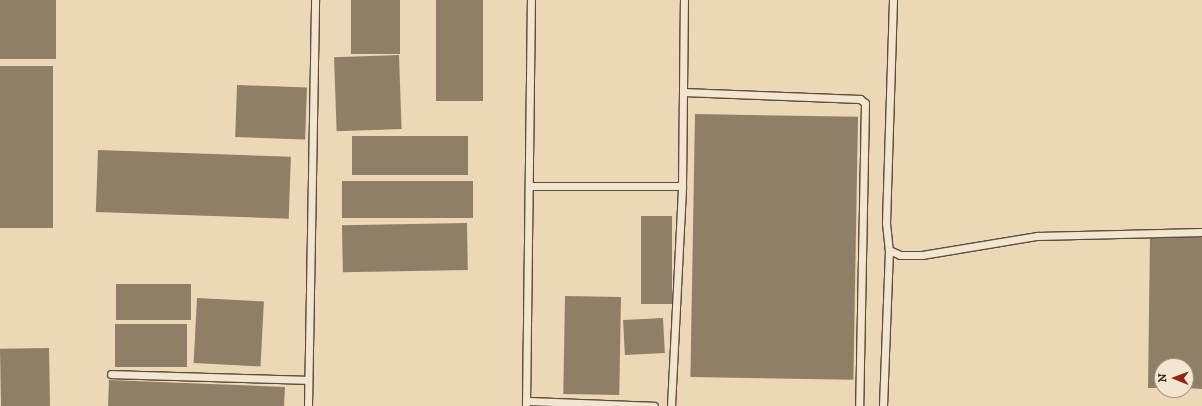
<!DOCTYPE html>
<style>
body{margin:0}
#map{position:relative;width:1202px;height:406px;overflow:hidden;background:#ecd8b6;font-family:"IM FELL DW Pica",serif}
div>[style]{position:absolute}
.building>*{inset:0;background:#907f67;transform-origin:0 0}
.roads{filter:drop-shadow(1px 0 #5d4d3a) drop-shadow(-1px 0 #5d4d3a) drop-shadow(0 1px #5d4d3a) drop-shadow(0 -1px #5d4d3a)}
.service>*{height:7px;margin:-3.5px;padding:0 3.5px;transform-origin:3.5px;border-radius:3.5px;background:#f3e6d0}
span{translate:-50% -50%;white-space:nowrap;text-align:center;line-height:1.15;-webkit-text-stroke:4px #f3e6d0;paint-order:stroke}
.north{position:absolute;left:1154px;top:358px;width:40px;height:40px;box-sizing:border-box;background:#f3e6d0;border:1px solid #a49684;border-radius:50%;rotate:271deg;font-size:11px;font-weight:700;line-height:16px;text-align:center;color:#2d1f11}
.north::after{content:'';display:block;margin:auto;width:14px;height:18px;background:#8f2418;clip-path:polygon(50% 0,100% 100%,50% 72%,0 100%)}
</style>
<div id="map">
<div class="building">
<i style="left:0;top:0;width:56px;height:59px"></i>
<i style="left:351px;top:0;width:49px;height:54px"></i>
<i style="left:436px;top:0;width:47px;height:101px"></i>
<i style="left:399px;top:55px;width:74px;height:65px;rotate:88deg"></i>
<i style="left:0;top:66px;width:53px;height:162px"></i>
<i style="left:237px;top:85px;width:70px;height:52px;rotate:2deg"></i>
<i style="left:695px;top:114px;width:163px;height:263px;rotate:1deg"></i>
<i style="left:352px;top:136px;width:116px;height:39px"></i>
<i style="left:98px;top:150px;width:193px;height:62px;rotate:2deg"></i>
<i style="left:342px;top:181px;width:131px;height:37px"></i>
<i style="left:641px;top:216px;width:31px;height:88px"></i>
<i style="left:467px;top:223px;width:47px;height:125px;rotate:89deg"></i>
<i style="clip-path:polygon(1150px 236px,1202px 237px,1202px 389px,1186px 388px,1186px 366px,1162px 366px,1162px 388px,1148px 388px)"></i>
<i style="left:116px;top:284px;width:75px;height:36px"></i>
<i style="left:565px;top:296px;width:56px;height:98px;rotate:1deg"></i>
<i style="left:197px;top:298px;width:67px;height:65px;rotate:3deg"></i>
<i style="left:663px;top:318px;width:35px;height:40px;rotate:87deg"></i>
<i style="left:115px;top:324px;width:72px;height:43px"></i>
<i style="left:49px;top:348px;width:58px;height:49px;rotate:89deg"></i>
<i style="clip-path:polygon(109px 380px,285px 387px,284px 406px,108px 406px)"></i>
</div>
<div class="roads">
<div class="service">
<i style="left:893px;top:0;width:223px;rotate:91.8deg"></i>
<i style="left:886px;top:223px;width:27px;rotate:84deg"></i>
<i style="left:889px;top:250px;width:12px;rotate:24deg"></i>
<i style="left:900px;top:255px;width:22px"></i>
<i style="left:922px;top:255px;width:117px;rotate:-9.4deg"></i>
<i style="left:1037px;top:236px;width:165px;rotate:-1.4deg"></i>
<i style="left:683px;top:92px;width:177px;rotate:2.3deg"></i>
<i style="left:860px;top:99px;width:6px;rotate:39deg"></i>
<i style="left:865px;top:103px;width:303px;rotate:91.1deg"></i>
<i style="left:530px;top:186px;width:152px"></i>
<i style="left:111px;top:374px;width:197px;rotate:1.7deg"></i>
<i style="left:526px;top:401px;width:128px;rotate:2.2deg"></i>
<i style="left:308px;top:406px;width:406px;rotate:-89deg"></i>
<i style="left:526px;top:406px;width:406px;rotate:-89.3deg"></i>
<i style="left:671px;top:406px;width:220px;rotate:-87.1deg"></i>
<i style="left:682px;top:186px;width:186px;rotate:-89.4deg"></i>
<i style="left:883px;top:406px;width:156px;rotate:-87.8deg"></i>
</div>
</div>
<div class="north">N</div>
</div>
